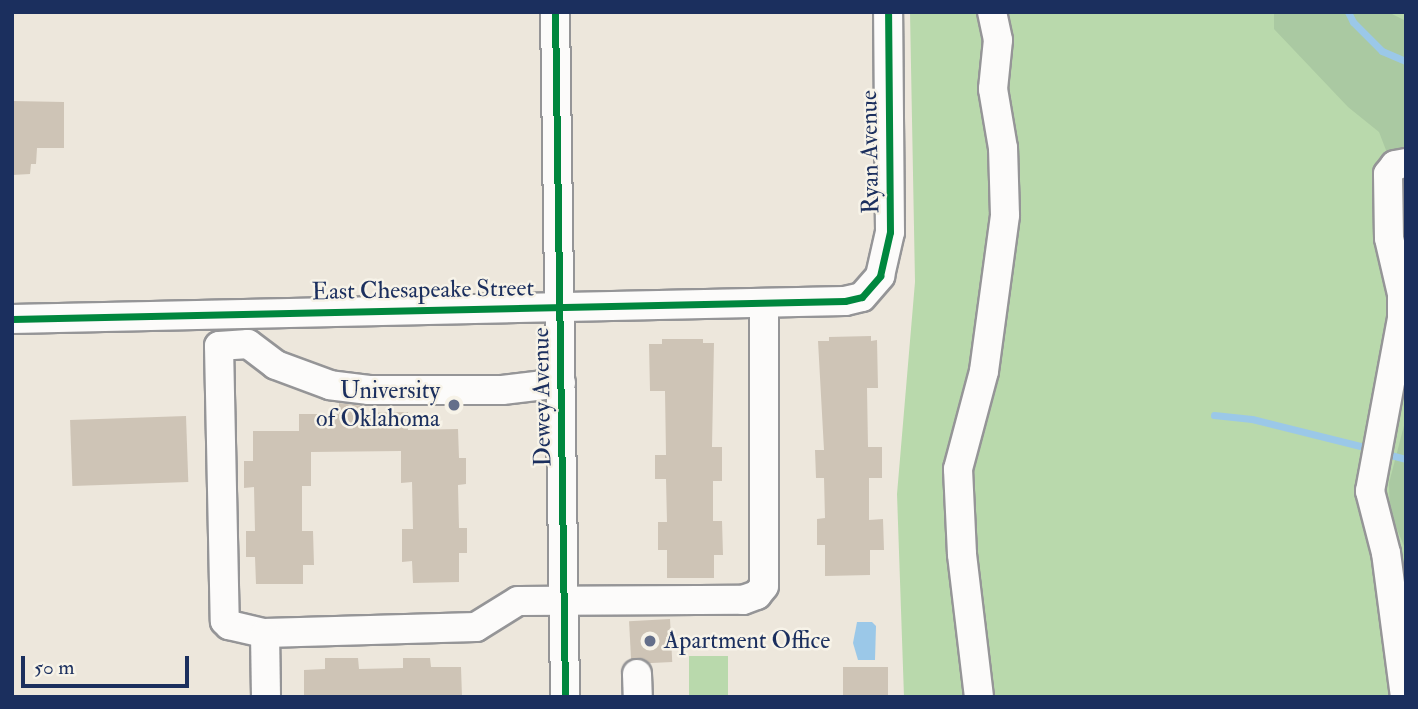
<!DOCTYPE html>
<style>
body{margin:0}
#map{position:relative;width:1418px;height:709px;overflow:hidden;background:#ede7dc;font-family:"IM FELL Double Pica",serif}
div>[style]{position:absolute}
.green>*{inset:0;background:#b9d9ac;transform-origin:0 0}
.forest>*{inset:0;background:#aac9a2}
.water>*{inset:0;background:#9bc8e8}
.stream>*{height:7px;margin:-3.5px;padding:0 3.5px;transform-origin:3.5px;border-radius:3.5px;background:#9bc8e8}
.building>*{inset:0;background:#cec4b6;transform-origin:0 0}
.roads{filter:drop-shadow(2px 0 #959597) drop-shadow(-2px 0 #959597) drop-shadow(0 2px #959597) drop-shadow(0 -2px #959597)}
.minor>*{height:28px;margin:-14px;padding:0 14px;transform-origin:14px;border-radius:14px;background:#fcfbfa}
.cycleway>*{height:7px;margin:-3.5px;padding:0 3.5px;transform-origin:3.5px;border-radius:3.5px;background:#00873e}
.dots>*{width:19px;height:19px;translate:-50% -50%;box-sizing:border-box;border:4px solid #f7f3e8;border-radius:50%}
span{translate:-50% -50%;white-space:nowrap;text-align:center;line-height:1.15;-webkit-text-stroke:5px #f7f3e8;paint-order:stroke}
.street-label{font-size:24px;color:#1b2f5e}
.poi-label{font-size:24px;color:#1b2f5e}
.right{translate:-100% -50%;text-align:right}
.left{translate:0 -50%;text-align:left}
.frame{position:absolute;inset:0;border:14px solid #1b2f5e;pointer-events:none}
.scale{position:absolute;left:21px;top:656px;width:168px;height:32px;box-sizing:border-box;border:4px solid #1b2f5e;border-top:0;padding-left:9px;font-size:21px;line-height:24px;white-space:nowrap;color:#1b2f5e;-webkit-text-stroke:5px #f7f3e8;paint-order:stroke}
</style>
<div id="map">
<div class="green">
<i style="clip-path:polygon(910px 12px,1406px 12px,1406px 697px,904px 697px,897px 494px,915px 282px)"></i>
<i style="left:689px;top:656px;width:39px;height:41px"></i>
</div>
<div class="forest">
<i style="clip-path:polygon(1274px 12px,1388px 12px,1406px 21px,1406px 202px,1379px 132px,1348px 107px,1274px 29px)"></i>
<i style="clip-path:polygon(1406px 418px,1406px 551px,1390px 512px,1389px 483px)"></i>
</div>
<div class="water">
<i style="clip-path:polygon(857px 622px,872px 622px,876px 626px,875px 660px,858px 660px,853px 643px)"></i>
</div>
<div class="stream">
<i style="left:1348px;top:12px;width:11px;rotate:63deg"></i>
<i style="left:1353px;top:22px;width:41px;rotate:45deg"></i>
<i style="left:1382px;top:51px;width:26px;rotate:23deg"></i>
<i style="left:1214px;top:415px;width:38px;rotate:6deg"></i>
<i style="left:1252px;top:419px;width:124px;rotate:14deg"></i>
<i style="left:1383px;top:453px;width:24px;rotate:15deg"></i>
</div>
<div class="building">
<i style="clip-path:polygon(12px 101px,64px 102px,64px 148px,37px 148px,36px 164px,31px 164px,30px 174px,12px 175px)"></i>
<i style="clip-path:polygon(871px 336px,871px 341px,877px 340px,878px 388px,867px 388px,868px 447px,882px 447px,882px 478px,869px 478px,869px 520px,883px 519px,884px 550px,870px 550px,870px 575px,825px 576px,825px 545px,817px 545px,817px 519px,825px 518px,824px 478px,816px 478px,815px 450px,824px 450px,818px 341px,829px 341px,829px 337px)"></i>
<i style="clip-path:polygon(662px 339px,703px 339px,703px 343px,714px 343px,712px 447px,722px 447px,722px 481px,713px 481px,713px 521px,722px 521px,723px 555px,714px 555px,714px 578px,667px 578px,667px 550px,658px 550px,658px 522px,667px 522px,666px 479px,655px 479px,655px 455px,666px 455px,665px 391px,650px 391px,649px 344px,662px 344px)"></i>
<i style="clip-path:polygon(339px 403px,363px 406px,363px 413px,408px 412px,408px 430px,458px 429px,459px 458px,466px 458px,466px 484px,458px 485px,459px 528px,467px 528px,467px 553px,459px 553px,459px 582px,413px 583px,412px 561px,402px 562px,402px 529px,413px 529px,412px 482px,401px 483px,401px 451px,311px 452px,311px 486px,302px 486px,302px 531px,313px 531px,314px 565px,303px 565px,303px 584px,256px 584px,255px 557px,246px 557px,246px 531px,255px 531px,254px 487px,244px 488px,244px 461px,253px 461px,253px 431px,299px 431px,299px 414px,339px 414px)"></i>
<i style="left:186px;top:416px;width:66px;height:116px;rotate:88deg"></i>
<i style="left:670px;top:619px;width:43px;height:41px;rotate:87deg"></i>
<i style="clip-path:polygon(325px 658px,358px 658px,359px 669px,403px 668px,403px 658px,430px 658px,431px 667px,461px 667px,462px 697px,304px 697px,304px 670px,325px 669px)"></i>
<i style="left:843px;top:667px;width:45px;height:30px"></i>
</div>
<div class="roads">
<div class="minor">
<i style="left:555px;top:12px;width:685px;rotate:89.16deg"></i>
<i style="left:12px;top:319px;width:833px;rotate:-1.24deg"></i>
<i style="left:845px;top:301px;width:17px;rotate:-13deg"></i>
<i style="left:862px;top:297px;width:28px;rotate:-49deg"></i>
<i style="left:880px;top:276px;width:45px;rotate:-77.2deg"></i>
<i style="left:890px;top:232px;width:220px;rotate:-90.5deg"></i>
<i style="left:561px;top:383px;width:59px;rotate:173.2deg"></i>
<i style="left:502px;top:390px;width:133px;rotate:180deg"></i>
<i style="left:369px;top:390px;width:39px;rotate:-173deg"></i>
<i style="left:330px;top:385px;width:58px;rotate:-159.7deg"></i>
<i style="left:276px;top:365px;width:35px;rotate:-143deg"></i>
<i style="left:248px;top:344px;width:29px;rotate:176deg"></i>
<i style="left:219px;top:346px;width:275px;rotate:88.8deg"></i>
<i style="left:225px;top:621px;width:6px;rotate:45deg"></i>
<i style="left:229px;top:625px;width:37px;rotate:13deg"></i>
<i style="left:265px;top:633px;width:211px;rotate:-1.6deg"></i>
<i style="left:476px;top:627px;width:49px;rotate:-31.8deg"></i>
<i style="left:518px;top:601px;width:225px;rotate:-0.3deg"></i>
<i style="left:743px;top:600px;width:15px;rotate:-20deg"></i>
<i style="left:757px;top:595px;width:11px;rotate:-52deg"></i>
<i style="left:764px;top:586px;width:283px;rotate:-90deg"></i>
<i style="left:265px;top:633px;width:64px;rotate:89.1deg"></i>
<i style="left:637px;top:674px;width:23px;rotate:88deg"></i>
<i style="left:979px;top:697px;width:144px;rotate:-96.8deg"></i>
<i style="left:962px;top:554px;width:85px;rotate:-92.7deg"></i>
<i style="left:958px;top:469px;width:101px;rotate:-75.1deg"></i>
<i style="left:984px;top:371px;width:157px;rotate:-82.3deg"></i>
<i style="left:1005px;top:215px;width:67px;rotate:-91.7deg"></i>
<i style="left:1003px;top:148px;width:60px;rotate:-99.6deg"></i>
<i style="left:993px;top:89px;width:49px;rotate:-84.2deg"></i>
<i style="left:998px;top:40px;width:29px;rotate:-102deg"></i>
<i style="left:1405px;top:697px;width:145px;rotate:-97.5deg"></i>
<i style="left:1386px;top:553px;width:64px;rotate:-104.5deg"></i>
<i style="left:1370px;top:491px;width:176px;rotate:-79.5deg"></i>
<i style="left:1402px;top:318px;width:24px;rotate:-90deg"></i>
<i style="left:1402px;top:294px;width:57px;rotate:-103.1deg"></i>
<i style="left:1389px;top:238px;width:64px;rotate:-90.9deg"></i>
<i style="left:1388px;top:174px;width:11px;rotate:-52deg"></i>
<i style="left:1395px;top:165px;width:11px;rotate:-10deg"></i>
</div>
</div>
<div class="cycleway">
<i style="left:555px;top:12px;width:685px;rotate:89.16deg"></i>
<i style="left:12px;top:319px;width:833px;rotate:-1.24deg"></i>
<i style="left:845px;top:301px;width:17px;rotate:-13deg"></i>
<i style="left:862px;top:297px;width:28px;rotate:-49deg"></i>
<i style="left:880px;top:276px;width:45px;rotate:-77.2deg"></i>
<i style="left:890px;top:232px;width:220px;rotate:-90.5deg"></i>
</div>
<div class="dots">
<i style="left:454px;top:405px;background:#646f8a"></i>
<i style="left:650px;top:641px;background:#646f8a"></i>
</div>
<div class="street-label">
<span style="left:870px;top:152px;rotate:-91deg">Ryan Avenue</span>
<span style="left:423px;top:290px;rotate:-1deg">East Chesapeake Street</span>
<span style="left:542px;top:397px;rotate:-91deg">Dewey Avenue</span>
</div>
<div class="poi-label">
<span class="right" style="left:440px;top:405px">University<br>of Oklahoma</span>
<span class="left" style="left:664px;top:641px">Apartment Office</span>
</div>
<div class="frame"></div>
<div class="scale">50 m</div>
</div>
